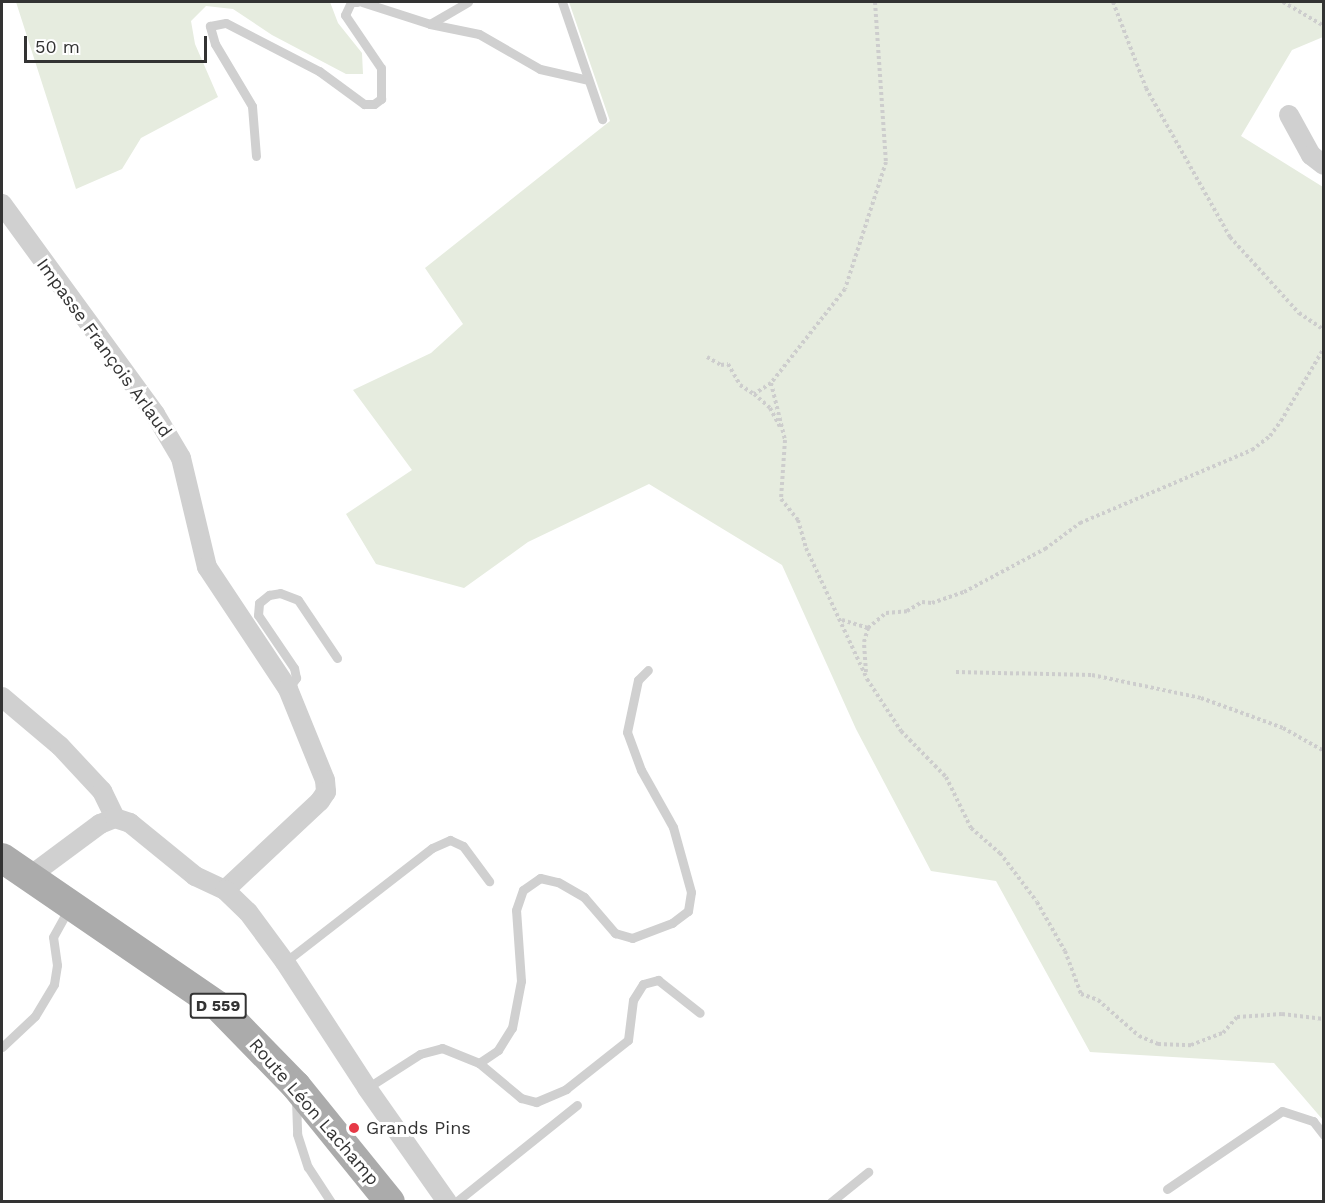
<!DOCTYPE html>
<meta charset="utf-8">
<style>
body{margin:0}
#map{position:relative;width:1325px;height:1203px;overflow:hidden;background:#fff;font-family:"Work Sans",sans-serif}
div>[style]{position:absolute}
.green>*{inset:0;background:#e6ecdf}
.path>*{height:4px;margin-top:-2px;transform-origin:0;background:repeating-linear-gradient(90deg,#cdcdcd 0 3px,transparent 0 6px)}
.lane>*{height:9px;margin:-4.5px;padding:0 4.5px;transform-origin:4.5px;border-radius:4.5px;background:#d0d0d0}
.street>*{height:20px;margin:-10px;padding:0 10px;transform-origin:10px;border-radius:10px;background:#d0d0d0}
.primary>*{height:30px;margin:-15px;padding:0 15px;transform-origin:15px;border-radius:15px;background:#ababab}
.dots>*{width:16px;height:16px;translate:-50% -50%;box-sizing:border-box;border:3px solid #fff;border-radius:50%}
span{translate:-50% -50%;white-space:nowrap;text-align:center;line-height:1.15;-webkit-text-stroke:6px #fff;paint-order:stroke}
.shield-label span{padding:2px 4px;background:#fff;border:2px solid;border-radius:4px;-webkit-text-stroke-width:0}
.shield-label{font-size:16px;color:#333;font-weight:700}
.street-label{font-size:18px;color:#333}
.poi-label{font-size:18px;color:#333}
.left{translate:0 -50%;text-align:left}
.frame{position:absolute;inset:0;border:3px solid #333;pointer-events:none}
.scale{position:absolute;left:24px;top:36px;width:183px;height:27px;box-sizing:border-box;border:3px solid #333;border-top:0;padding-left:8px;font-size:18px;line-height:21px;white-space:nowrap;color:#333;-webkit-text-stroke:4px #fff;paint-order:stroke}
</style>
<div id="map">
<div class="green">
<i style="clip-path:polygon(16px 2px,330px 2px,338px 23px,362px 53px,363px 74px,346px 74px,272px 35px,233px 9px,206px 6px,191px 21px,195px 44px,218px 97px,141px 138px,122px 169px,76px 189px)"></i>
<i style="clip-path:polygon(569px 2px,1323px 2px,1323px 37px,1292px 50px,1241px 136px,1323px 187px,1323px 1120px,1274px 1063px,1090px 1052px,996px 881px,931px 871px,856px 729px,782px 565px,649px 484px,528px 542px,464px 588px,376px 564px,346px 514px,412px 470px,353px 390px,431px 353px,463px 324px,425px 268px,610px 121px)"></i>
</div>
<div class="path">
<i style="left:875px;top:2px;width:160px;rotate:86.1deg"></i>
<i style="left:886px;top:162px;width:133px;rotate:107.9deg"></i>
<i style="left:845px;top:289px;width:120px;rotate:128.2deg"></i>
<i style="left:771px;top:383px;width:59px;rotate:76.2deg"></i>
<i style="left:785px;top:440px;width:59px;rotate:93.9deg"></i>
<i style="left:781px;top:499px;width:27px;rotate:51deg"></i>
<i style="left:798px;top:520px;width:29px;rotate:74deg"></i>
<i style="left:806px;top:548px;width:145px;rotate:65deg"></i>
<i style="left:867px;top:679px;width:62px;rotate:56.8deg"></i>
<i style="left:901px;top:731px;width:64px;rotate:45.6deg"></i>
<i style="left:946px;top:777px;width:57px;rotate:63.9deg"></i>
<i style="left:971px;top:828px;width:38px;rotate:41deg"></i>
<i style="left:1000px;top:853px;width:61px;rotate:52.9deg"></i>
<i style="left:1037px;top:902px;width:56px;rotate:60.3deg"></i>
<i style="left:1065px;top:951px;width:46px;rotate:69.6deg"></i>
<i style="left:1081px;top:994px;width:18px;rotate:19deg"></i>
<i style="left:1098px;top:1000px;width:55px;rotate:41.3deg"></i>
<i style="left:1139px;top:1036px;width:21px;rotate:23deg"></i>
<i style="left:1158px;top:1044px;width:33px;rotate:2deg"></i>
<i style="left:1191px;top:1045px;width:34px;rotate:-21deg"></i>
<i style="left:1223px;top:1033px;width:21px;rotate:-49deg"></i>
<i style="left:1237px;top:1017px;width:45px;rotate:-3.8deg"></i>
<i style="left:1282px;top:1014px;width:42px;rotate:6.8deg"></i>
<i style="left:1113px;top:2px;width:92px;rotate:69deg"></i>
<i style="left:1146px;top:88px;width:171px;rotate:60.6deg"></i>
<i style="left:1230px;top:237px;width:103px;rotate:47.8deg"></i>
<i style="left:1299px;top:313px;width:30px;rotate:34deg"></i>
<i style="left:1283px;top:2px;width:48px;rotate:30.3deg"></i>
<i style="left:707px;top:357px;width:16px;rotate:30deg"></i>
<i style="left:721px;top:365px;width:7px;rotate:-8deg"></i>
<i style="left:728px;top:364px;width:24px;rotate:60deg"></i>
<i style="left:740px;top:385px;width:17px;rotate:33deg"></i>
<i style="left:771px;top:383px;width:20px;rotate:147deg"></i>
<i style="left:754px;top:394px;width:21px;rotate:41deg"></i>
<i style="left:770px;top:408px;width:21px;rotate:62deg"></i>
<i style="left:842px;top:620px;width:27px;rotate:17deg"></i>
<i style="left:868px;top:628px;width:23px;rotate:-40deg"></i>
<i style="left:886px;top:613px;width:21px;rotate:-5deg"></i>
<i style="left:907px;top:611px;width:17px;rotate:-31deg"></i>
<i style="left:922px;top:602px;width:10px;rotate:6deg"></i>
<i style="left:932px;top:603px;width:34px;rotate:-19deg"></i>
<i style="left:964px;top:592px;width:92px;rotate:-28deg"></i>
<i style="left:1045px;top:549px;width:44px;rotate:-36.6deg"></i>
<i style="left:1080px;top:523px;width:187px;rotate:-23deg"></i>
<i style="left:1252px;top:450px;width:23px;rotate:-38deg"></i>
<i style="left:1270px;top:436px;width:19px;rotate:-54deg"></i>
<i style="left:1281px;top:421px;width:85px;rotate:-59.5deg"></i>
<i style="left:866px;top:672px;width:30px;rotate:-94deg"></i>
<i style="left:864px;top:642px;width:15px;rotate:-74deg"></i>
<i style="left:956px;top:672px;width:136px;rotate:1.3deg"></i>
<i style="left:1092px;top:675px;width:111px;rotate:11.9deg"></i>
<i style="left:1201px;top:698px;width:87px;rotate:20.1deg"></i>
<i style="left:1283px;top:728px;width:47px;rotate:29.3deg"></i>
</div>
<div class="lane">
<i style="left:362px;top:2px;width:71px;rotate:17.9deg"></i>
<i style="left:430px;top:24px;width:50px;rotate:11.5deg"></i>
<i style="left:479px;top:34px;width:70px;rotate:29.8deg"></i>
<i style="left:540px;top:69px;width:49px;rotate:12.9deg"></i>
<i style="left:562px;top:2px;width:124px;rotate:71.1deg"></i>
<i style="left:430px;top:24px;width:44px;rotate:-30.1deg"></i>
<i style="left:256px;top:156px;width:50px;rotate:-94.6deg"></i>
<i style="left:252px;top:106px;width:72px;rotate:-120.8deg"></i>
<i style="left:215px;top:44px;width:19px;rotate:-106deg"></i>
<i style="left:210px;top:26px;width:16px;rotate:-11deg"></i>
<i style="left:226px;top:23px;width:105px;rotate:27.3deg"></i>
<i style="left:319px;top:71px;width:56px;rotate:36.3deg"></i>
<i style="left:364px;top:104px;width:10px"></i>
<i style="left:374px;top:104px;width:9px;rotate:-36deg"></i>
<i style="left:381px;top:99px;width:31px;rotate:-90deg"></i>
<i style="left:381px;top:68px;width:64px;rotate:-124.2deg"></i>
<i style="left:345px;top:15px;width:14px;rotate:-65deg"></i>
<i style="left:351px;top:2px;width:6px"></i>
<i style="left:288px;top:689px;width:14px;rotate:-54deg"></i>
<i style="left:296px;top:678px;width:10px;rotate:-101deg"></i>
<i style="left:294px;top:668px;width:64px;rotate:-124.2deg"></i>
<i style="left:258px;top:615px;width:12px;rotate:-85deg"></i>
<i style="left:259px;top:603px;width:13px;rotate:-39deg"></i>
<i style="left:269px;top:595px;width:11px;rotate:-10deg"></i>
<i style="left:280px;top:593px;width:19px;rotate:21deg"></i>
<i style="left:298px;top:600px;width:70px;rotate:56.1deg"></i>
<i style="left:285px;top:962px;width:186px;rotate:-37.8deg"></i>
<i style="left:432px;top:848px;width:20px;rotate:-24deg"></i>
<i style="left:450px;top:840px;width:14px;rotate:25deg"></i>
<i style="left:463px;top:846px;width:44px;rotate:53.4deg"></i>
<i style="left:2px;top:1047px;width:45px;rotate:-43.2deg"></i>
<i style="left:35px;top:1016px;width:37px;rotate:-59deg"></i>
<i style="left:54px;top:984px;width:19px;rotate:-81deg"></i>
<i style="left:57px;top:965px;width:28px;rotate:-98deg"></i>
<i style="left:53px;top:937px;width:33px;rotate:-61deg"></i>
<i style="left:479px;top:1063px;width:55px;rotate:39.8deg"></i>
<i style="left:521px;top:1098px;width:16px;rotate:15deg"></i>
<i style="left:536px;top:1102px;width:33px;rotate:-23deg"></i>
<i style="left:566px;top:1089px;width:79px;rotate:-38.3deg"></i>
<i style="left:628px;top:1040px;width:40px;rotate:-82.9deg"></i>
<i style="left:633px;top:1000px;width:19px;rotate:-58deg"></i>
<i style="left:643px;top:984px;width:16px;rotate:-15deg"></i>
<i style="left:658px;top:980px;width:53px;rotate:38.2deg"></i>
<i style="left:367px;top:1088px;width:63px;rotate:-32.7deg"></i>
<i style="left:420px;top:1054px;width:23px;rotate:-15deg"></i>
<i style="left:442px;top:1048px;width:40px;rotate:22deg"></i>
<i style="left:479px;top:1063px;width:23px;rotate:-34deg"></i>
<i style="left:498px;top:1050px;width:26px;rotate:-58deg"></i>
<i style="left:512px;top:1028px;width:48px;rotate:-79.2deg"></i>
<i style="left:521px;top:981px;width:71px;rotate:-94deg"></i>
<i style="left:516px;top:910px;width:21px;rotate:-71deg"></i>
<i style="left:523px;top:890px;width:21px;rotate:-35deg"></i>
<i style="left:540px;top:878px;width:18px;rotate:13deg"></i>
<i style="left:558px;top:882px;width:30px;rotate:30deg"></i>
<i style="left:584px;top:897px;width:48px;rotate:49.3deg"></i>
<i style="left:615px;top:933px;width:18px;rotate:16deg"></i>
<i style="left:632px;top:938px;width:43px;rotate:-20.6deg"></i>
<i style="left:672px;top:923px;width:20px;rotate:-37deg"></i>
<i style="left:688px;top:911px;width:19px;rotate:-81deg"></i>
<i style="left:691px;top:892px;width:67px;rotate:-105.5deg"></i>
<i style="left:673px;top:827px;width:65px;rotate:-119.3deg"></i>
<i style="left:641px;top:770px;width:40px;rotate:-110.2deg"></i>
<i style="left:627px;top:732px;width:53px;rotate:-78.1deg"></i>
<i style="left:638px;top:680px;width:14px;rotate:-45deg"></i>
<i style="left:296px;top:1100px;width:34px;rotate:88deg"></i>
<i style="left:297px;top:1134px;width:35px;rotate:72deg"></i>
<i style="left:308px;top:1167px;width:42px;rotate:56.7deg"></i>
<i style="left:1167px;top:1189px;width:139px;rotate:-34.1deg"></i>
<i style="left:1282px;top:1111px;width:33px;rotate:18deg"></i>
<i style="left:1313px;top:1121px;width:18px;rotate:52deg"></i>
<i style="left:456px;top:1202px;width:155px;rotate:-38.7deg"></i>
<i style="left:831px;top:1202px;width:48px;rotate:-39deg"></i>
</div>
<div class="street">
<i style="left:1289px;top:115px;width:46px;rotate:61.2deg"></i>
<i style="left:1311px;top:155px;width:16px;rotate:38deg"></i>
<i style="left:2px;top:204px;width:260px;rotate:53.9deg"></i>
<i style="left:155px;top:414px;width:51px;rotate:59.4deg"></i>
<i style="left:181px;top:458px;width:112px;rotate:76.6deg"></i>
<i style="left:207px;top:567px;width:146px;rotate:56.4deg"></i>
<i style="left:288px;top:689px;width:98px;rotate:67.9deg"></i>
<i style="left:325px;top:780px;width:12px;rotate:85deg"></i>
<i style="left:326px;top:792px;width:11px;rotate:124deg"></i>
<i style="left:320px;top:801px;width:130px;rotate:136.9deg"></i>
<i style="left:2px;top:697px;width:76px;rotate:40.2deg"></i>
<i style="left:60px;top:746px;width:62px;rotate:47deg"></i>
<i style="left:102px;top:791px;width:30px;rotate:64deg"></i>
<i style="left:30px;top:876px;width:87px;rotate:-36.6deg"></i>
<i style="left:100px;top:824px;width:16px;rotate:-22deg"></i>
<i style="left:115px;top:818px;width:16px;rotate:18deg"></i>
<i style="left:130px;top:823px;width:84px;rotate:39.2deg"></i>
<i style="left:195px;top:876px;width:33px;rotate:25deg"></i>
<i style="left:225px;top:890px;width:32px;rotate:44deg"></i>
<i style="left:248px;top:912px;width:62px;rotate:53.5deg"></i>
<i style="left:285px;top:962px;width:150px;rotate:56.9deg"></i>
<i style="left:367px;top:1088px;width:139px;rotate:54.9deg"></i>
</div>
<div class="primary">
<i style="left:2px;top:858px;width:262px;rotate:34.4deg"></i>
<i style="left:218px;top:1006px;width:112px;rotate:45.7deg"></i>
<i style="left:296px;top:1086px;width:149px;rotate:51deg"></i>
</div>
<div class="dots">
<i style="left:354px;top:1128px;background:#e63946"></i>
</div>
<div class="shield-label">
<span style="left:218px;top:1006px">D 559</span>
</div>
<div class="street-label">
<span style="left:104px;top:348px;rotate:54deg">Impasse François Arlaud</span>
<span style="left:314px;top:1112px;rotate:49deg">Route Léon Lachamp</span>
</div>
<div class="poi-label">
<span class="left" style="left:366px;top:1128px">Grands Pins</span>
</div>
<div class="frame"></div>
<div class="scale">50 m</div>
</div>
